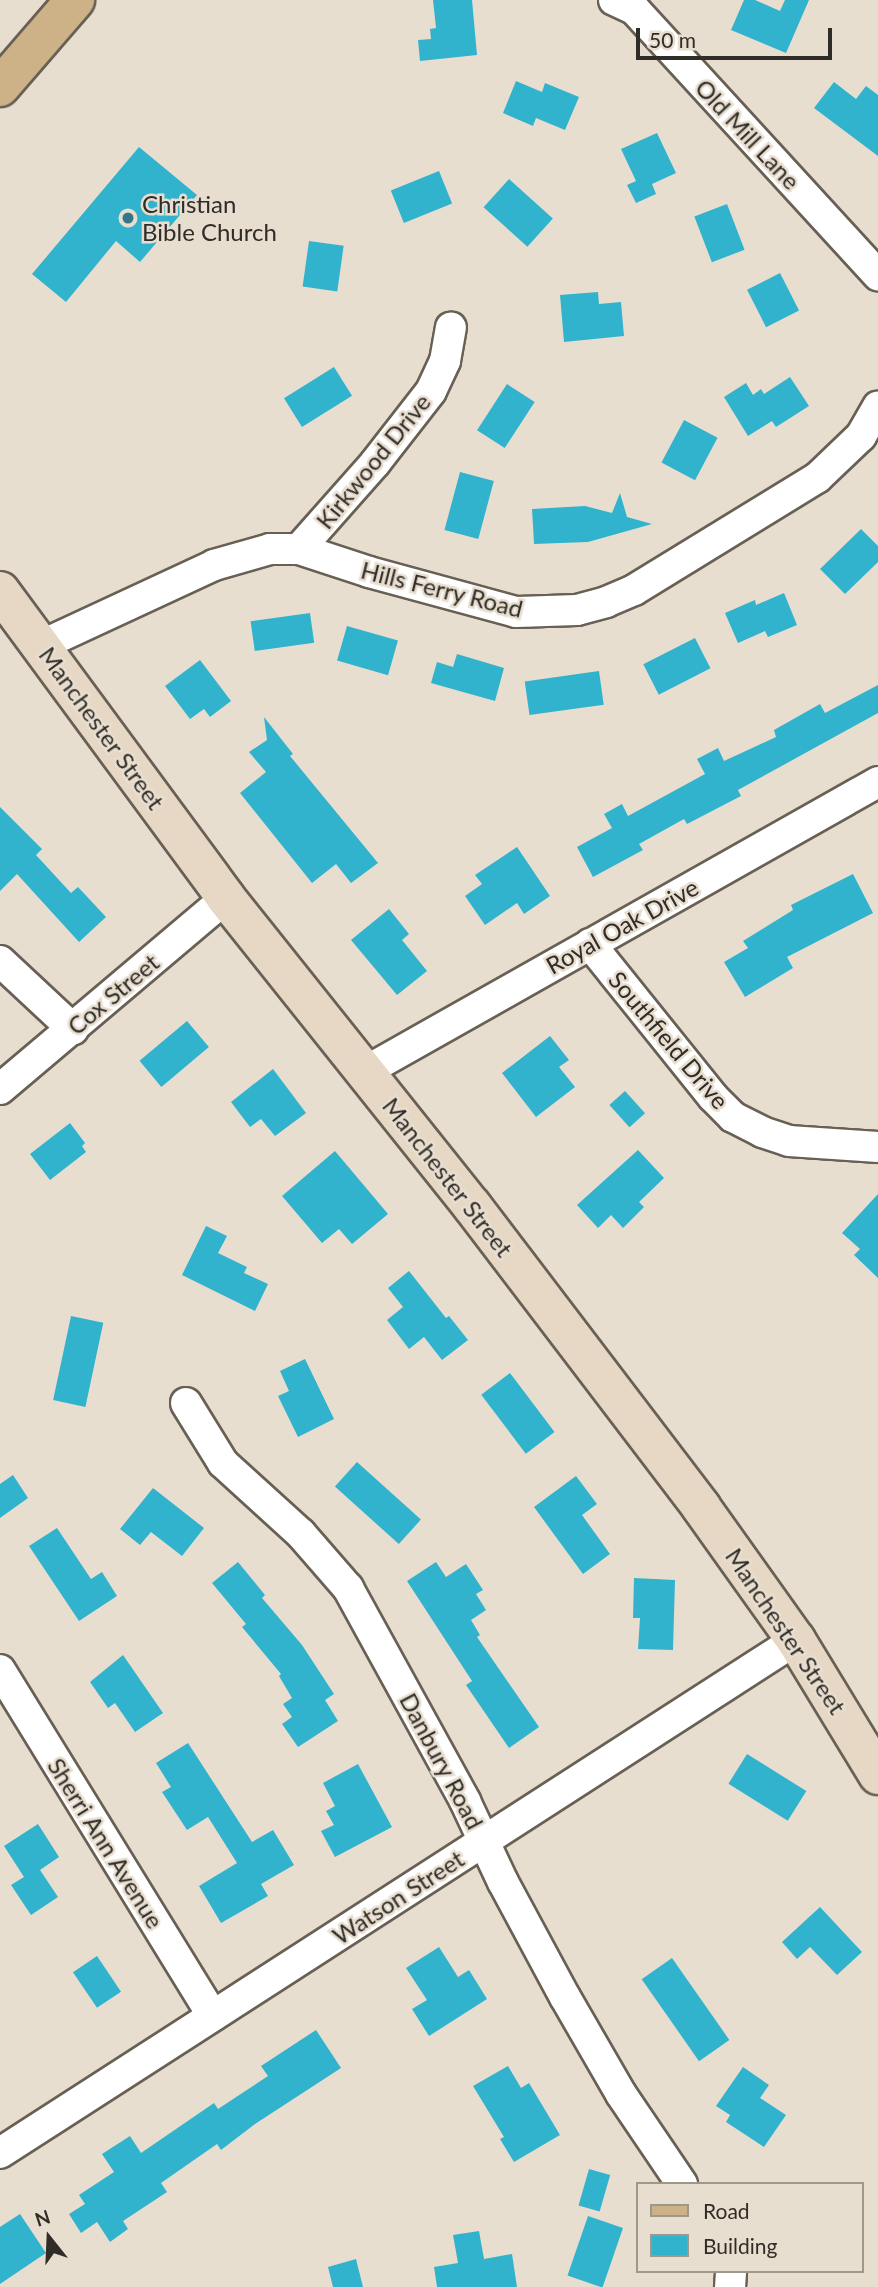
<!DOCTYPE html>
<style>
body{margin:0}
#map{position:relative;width:878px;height:2287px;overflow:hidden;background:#e8ded0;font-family:Lato,sans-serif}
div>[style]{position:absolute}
.building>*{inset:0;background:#31b3cd;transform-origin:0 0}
.roads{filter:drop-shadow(2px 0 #686054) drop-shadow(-2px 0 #686054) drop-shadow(0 2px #686054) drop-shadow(0 -2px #686054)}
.street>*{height:30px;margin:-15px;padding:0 15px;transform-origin:15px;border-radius:15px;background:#fff}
.secondary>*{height:38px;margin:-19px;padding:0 19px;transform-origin:19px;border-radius:19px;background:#e6d8c4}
.primary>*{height:38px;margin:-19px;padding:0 19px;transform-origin:19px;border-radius:19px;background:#cdb288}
.dots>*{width:19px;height:19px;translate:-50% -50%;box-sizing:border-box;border:4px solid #e8ded0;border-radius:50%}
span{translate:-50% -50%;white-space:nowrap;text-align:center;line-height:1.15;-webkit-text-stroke:5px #e8ded0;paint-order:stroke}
.street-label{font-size:24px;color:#302c27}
.poi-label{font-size:24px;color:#302c27}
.left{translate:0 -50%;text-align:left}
.legend{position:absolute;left:636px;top:2182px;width:228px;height:91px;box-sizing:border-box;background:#e8ded0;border:2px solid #9e978c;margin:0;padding:9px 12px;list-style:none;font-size:21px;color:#302c27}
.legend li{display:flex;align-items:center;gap:14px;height:35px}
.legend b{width:35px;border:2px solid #9e978c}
.north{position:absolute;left:14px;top:2203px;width:70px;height:70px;-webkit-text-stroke:5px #e8ded0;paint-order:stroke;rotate:342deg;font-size:19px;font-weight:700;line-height:28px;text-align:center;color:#302c27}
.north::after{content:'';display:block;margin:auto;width:24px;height:32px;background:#302c27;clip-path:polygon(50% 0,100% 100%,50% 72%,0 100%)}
.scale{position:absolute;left:636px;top:28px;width:196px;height:32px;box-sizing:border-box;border:4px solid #302c27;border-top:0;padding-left:9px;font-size:21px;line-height:24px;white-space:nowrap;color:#302c27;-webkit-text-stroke:5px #e8ded0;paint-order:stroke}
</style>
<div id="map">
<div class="building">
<i style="clip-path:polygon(433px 0,472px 0,477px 55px,420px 61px,418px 40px,431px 39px,430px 29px,436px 28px)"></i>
<i style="clip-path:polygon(744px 0,755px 0,780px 11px,785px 0,809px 0,786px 53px,731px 30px)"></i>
<i style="clip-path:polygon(516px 81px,542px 92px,545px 83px,579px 97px,565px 130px,536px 118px,533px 126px,503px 113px)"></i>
<i style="clip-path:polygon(834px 82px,856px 99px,866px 86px,878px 95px,878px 156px,814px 108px)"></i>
<i style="clip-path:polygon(657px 133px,676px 173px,652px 184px,656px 194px,636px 203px,627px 185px,636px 181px,621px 149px)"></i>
<i style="clip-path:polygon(139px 147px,197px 195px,140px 262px,116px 241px,66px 302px,32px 274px)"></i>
<i style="left:439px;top:171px;width:35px;height:52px;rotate:68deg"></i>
<i style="left:509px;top:179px;width:59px;height:38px;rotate:42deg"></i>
<i style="left:727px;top:204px;width:49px;height:35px;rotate:69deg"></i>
<i style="left:309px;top:241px;width:35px;height:46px;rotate:8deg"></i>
<i style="left:780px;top:273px;width:42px;height:37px;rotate:63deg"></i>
<i style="clip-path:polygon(598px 292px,599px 304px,621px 302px,624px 336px,564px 342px,560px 295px)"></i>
<i style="left:334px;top:367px;width:34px;height:59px;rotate:58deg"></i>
<i style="clip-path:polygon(790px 377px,809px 406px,776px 427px,772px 421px,748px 436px,724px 397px,746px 383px,753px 395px,761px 389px,764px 394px)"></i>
<i style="left:507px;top:384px;width:33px;height:55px;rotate:33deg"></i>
<i style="left:684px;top:420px;width:38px;height:48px;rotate:28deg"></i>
<i style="left:460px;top:472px;width:35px;height:60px;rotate:15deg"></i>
<i style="clip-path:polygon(620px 493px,627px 517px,652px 524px,588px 542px,534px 544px,532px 509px,585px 506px,612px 513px)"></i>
<i style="clip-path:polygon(861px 529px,878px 546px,878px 562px,845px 594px,820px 569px)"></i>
<i style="clip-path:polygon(784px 593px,797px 625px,768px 637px,765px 631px,738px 643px,725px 613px,755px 600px,756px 605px)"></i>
<i style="left:310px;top:613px;width:30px;height:60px;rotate:82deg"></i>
<i style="left:347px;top:626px;width:53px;height:36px;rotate:16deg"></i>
<i style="left:695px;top:638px;width:34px;height:58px;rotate:63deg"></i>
<i style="clip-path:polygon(457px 654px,504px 668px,495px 701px,431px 683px,437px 662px,453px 667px)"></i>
<i style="clip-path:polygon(200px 660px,231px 701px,210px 717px,204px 709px,190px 719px,165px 686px)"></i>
<i style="left:599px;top:671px;width:34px;height:75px;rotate:82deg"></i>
<i style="clip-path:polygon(878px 685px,878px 713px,738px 790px,741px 796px,687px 824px,684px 819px,639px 844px,643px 850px,593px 877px,577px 847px,612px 828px,604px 814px,622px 804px,628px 816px,705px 774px,697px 759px,718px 748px,724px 761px,776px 737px,774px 730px,820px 704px,825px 713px)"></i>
<i style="clip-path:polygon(264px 717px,293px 754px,290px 756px,378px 863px,351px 883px,336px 864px,312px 883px,240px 793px,266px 772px,249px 752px,267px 740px)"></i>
<i style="clip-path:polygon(0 807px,42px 849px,36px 855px,71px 893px,78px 887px,106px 917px,79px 942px,17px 874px,0 891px)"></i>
<i style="clip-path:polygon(517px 847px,550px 896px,524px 914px,517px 903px,485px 925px,465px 896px,482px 884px,475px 875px)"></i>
<i style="clip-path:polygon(853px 874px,873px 913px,787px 957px,793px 968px,745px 997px,724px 962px,748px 948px,743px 941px,793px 910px,791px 905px)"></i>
<i style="clip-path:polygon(389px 909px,409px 934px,402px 940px,427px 971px,397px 995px,351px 940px)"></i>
<i style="left:187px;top:1021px;width:34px;height:62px;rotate:50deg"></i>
<i style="clip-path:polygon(550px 1036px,569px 1060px,559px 1067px,575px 1087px,536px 1117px,502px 1073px)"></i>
<i style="clip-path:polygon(273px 1069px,306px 1113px,275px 1136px,261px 1119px,250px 1127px,231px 1102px)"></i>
<i style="left:625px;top:1091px;width:30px;height:21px;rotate:48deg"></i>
<i style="clip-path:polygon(70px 1123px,85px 1143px,82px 1146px,86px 1152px,50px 1180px,30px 1154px)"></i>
<i style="clip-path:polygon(638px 1150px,664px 1178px,639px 1202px,644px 1207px,623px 1228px,611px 1215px,598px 1228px,577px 1205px)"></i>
<i style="clip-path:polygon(335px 1151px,388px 1214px,352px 1244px,339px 1229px,322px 1243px,282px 1196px)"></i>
<i style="clip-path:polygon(878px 1194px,878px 1278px,854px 1255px,860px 1249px,842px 1233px)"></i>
<i style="clip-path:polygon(206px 1226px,227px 1236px,218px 1253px,247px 1267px,244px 1273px,268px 1284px,255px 1311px,182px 1275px)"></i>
<i style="clip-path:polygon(409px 1271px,446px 1318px,449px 1316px,468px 1340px,442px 1360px,424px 1337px,409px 1349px,387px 1320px,403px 1307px,388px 1288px)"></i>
<i style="left:71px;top:1316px;width:33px;height:86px;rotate:12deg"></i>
<i style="clip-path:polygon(305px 1359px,334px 1419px,298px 1437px,278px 1396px,289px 1391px,280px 1371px)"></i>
<i style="left:510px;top:1373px;width:74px;height:36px;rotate:53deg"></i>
<i style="left:357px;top:1462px;width:86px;height:33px;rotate:42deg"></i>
<i style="clip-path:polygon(13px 1475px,28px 1498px,0 1518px,0 1484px)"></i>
<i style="clip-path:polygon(576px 1476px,597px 1504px,582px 1515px,610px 1554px,583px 1574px,534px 1507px)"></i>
<i style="clip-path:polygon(153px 1488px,204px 1528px,182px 1556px,151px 1532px,140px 1545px,120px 1529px)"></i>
<i style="clip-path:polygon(57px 1528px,91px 1579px,102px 1572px,117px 1596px,79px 1621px,29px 1546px)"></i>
<i style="clip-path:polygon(238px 1562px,265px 1595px,262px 1598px,302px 1645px,334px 1694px,325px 1700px,338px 1721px,298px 1747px,282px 1724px,292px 1717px,283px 1704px,292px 1698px,279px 1676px,281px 1674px,242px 1627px,246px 1624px,212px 1583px)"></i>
<i style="clip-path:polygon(436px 1562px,446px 1577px,466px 1564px,483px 1590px,476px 1594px,486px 1610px,471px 1620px,480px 1635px,477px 1637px,539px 1727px,509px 1748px,466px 1685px,472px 1681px,407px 1581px)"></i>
<i style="clip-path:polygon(634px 1578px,675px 1580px,673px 1650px,638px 1649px,640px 1618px,633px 1618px)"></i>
<i style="clip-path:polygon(123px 1655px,163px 1713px,135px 1732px,115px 1703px,108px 1708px,90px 1682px)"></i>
<i style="clip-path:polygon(188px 1743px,252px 1842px,273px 1830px,294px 1865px,261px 1884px,268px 1896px,221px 1923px,199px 1886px,237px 1863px,208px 1817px,187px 1830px,162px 1792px,171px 1787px,156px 1763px)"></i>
<i style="left:747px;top:1754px;width:70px;height:35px;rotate:32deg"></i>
<i style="clip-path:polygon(358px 1764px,392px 1827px,335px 1857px,321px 1831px,334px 1825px,326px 1811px,335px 1806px,323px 1783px)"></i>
<i style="clip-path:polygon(38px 1824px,59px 1857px,40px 1870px,58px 1897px,31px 1915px,11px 1885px,24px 1877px,4px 1846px)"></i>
<i style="clip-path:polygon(820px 1907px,862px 1952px,837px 1975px,810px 1947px,797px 1959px,782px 1942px)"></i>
<i style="clip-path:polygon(439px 1947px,458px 1977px,469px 1970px,487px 1999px,429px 2036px,412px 2009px,427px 2000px,406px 1968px)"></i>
<i style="left:97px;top:1956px;width:43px;height:29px;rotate:56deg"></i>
<i style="left:672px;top:1958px;width:100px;height:37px;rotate:55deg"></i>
<i style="clip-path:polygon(316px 2030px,341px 2068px,255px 2124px,221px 2150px,217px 2144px,161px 2183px,167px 2192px,123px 2221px,128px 2229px,110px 2242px,97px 2222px,81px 2233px,69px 2214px,85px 2204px,79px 2195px,114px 2172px,102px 2154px,130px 2136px,141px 2153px,214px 2103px,218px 2109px,268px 2076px,261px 2066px)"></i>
<i style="clip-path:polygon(508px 2066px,521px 2088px,529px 2083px,560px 2135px,514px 2162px,500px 2139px,504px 2137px,473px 2086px)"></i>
<i style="clip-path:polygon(743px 2067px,769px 2085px,760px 2098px,786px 2115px,764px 2147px,726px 2122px,730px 2115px,716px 2106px)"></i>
<i style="left:589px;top:2169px;width:22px;height:38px;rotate:16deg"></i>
<i style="clip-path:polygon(20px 2214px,46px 2253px,0 2284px,0 2227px)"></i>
<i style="left:588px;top:2216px;width:37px;height:63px;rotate:19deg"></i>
<i style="clip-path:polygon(479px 2231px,484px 2259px,512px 2254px,517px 2287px,437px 2287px,434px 2267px,458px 2263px,453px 2235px)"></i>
<i style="clip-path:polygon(356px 2259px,363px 2287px,333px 2287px,328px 2267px)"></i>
</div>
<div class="roads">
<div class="street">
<i style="left:614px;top:0;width:23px;rotate:25deg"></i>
<i style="left:635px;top:10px;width:360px;rotate:47.5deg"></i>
<i style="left:299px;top:549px;width:115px;rotate:-48.5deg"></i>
<i style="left:375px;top:463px;width:91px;rotate:-52.1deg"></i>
<i style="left:431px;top:391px;width:33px;rotate:-65deg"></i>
<i style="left:445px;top:361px;width:34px;rotate:-80deg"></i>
<i style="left:42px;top:645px;width:190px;rotate:-24.9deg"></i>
<i style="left:214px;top:565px;width:58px;rotate:-15.9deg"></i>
<i style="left:270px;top:549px;width:29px"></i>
<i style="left:299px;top:549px;width:74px;rotate:18.2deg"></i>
<i style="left:369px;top:572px;width:152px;rotate:15.2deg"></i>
<i style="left:516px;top:612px;width:61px;rotate:-1.9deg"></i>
<i style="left:577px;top:610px;width:30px;rotate:-15deg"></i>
<i style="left:606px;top:602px;width:30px;rotate:-23deg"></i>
<i style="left:634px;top:590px;width:215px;rotate:-31.5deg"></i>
<i style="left:817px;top:478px;width:61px;rotate:-43.7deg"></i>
<i style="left:861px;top:436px;width:34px;rotate:-60deg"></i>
<i style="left:590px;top:944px;width:196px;rotate:51.2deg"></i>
<i style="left:713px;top:1097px;width:28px;rotate:45deg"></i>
<i style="left:733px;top:1117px;width:33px;rotate:27deg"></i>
<i style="left:762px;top:1132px;width:28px;rotate:18deg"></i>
<i style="left:789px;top:1141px;width:89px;rotate:3.9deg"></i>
<i style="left:0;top:961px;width:100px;rotate:43deg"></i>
<i style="left:366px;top:1071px;width:588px;rotate:-29.44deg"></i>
<i style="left:0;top:1089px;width:296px;rotate:-40.2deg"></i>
<i style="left:186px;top:1403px;width:70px;rotate:58.3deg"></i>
<i style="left:223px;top:1463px;width:105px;rotate:42.3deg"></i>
<i style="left:301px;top:1534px;width:72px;rotate:49deg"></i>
<i style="left:348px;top:1588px;width:243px;rotate:61.2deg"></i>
<i style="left:465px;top:1801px;width:89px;rotate:64.9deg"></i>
<i style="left:503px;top:1882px;width:131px;rotate:61.7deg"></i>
<i style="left:565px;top:1997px;width:112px;rotate:60deg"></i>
<i style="left:621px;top:2094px;width:109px;rotate:55.9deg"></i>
<i style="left:0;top:1670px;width:406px;rotate:58.4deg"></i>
<i style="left:0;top:2153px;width:947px;rotate:-32.8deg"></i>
<i style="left:730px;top:2287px;width:16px;rotate:-86deg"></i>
</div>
<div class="secondary">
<i style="left:0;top:591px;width:381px;rotate:53.6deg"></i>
<i style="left:226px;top:898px;width:394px;rotate:51.4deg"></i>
<i style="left:472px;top:1206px;width:378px;rotate:52.7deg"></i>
<i style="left:701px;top:1507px;width:163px;rotate:54.5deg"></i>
<i style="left:796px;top:1640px;width:158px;rotate:58.7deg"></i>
</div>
<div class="primary">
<i style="left:0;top:87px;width:115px;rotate:-49.2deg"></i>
</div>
</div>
<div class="dots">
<i style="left:128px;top:218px;background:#347887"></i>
</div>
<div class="street-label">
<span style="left:748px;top:134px;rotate:47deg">Old Mill Lane</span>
<span style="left:373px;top:461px;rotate:-51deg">Kirkwood Drive</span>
<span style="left:442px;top:589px;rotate:14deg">Hills Ferry Road</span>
<span style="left:102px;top:728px;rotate:54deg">Manchester Street</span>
<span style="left:622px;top:926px;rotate:-29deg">Royal Oak Drive</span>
<span style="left:113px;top:994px;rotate:-40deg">Cox Street</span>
<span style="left:669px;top:1040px;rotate:50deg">Southfield Drive</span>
<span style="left:448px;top:1177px;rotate:52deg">Manchester Street</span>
<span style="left:786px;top:1631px;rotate:56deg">Manchester Street</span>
<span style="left:442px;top:1761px;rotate:62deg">Danbury Road</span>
<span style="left:106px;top:1843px;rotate:58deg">Sherri Ann Avenue</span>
<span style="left:398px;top:1897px;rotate:-33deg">Watson Street</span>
</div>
<div class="poi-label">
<span class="left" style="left:142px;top:218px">Christian<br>Bible Church</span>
</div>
<ul class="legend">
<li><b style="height:9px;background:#cdb288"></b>Road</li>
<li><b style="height:19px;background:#31b3cd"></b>Building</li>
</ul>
<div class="north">N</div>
<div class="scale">50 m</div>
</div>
